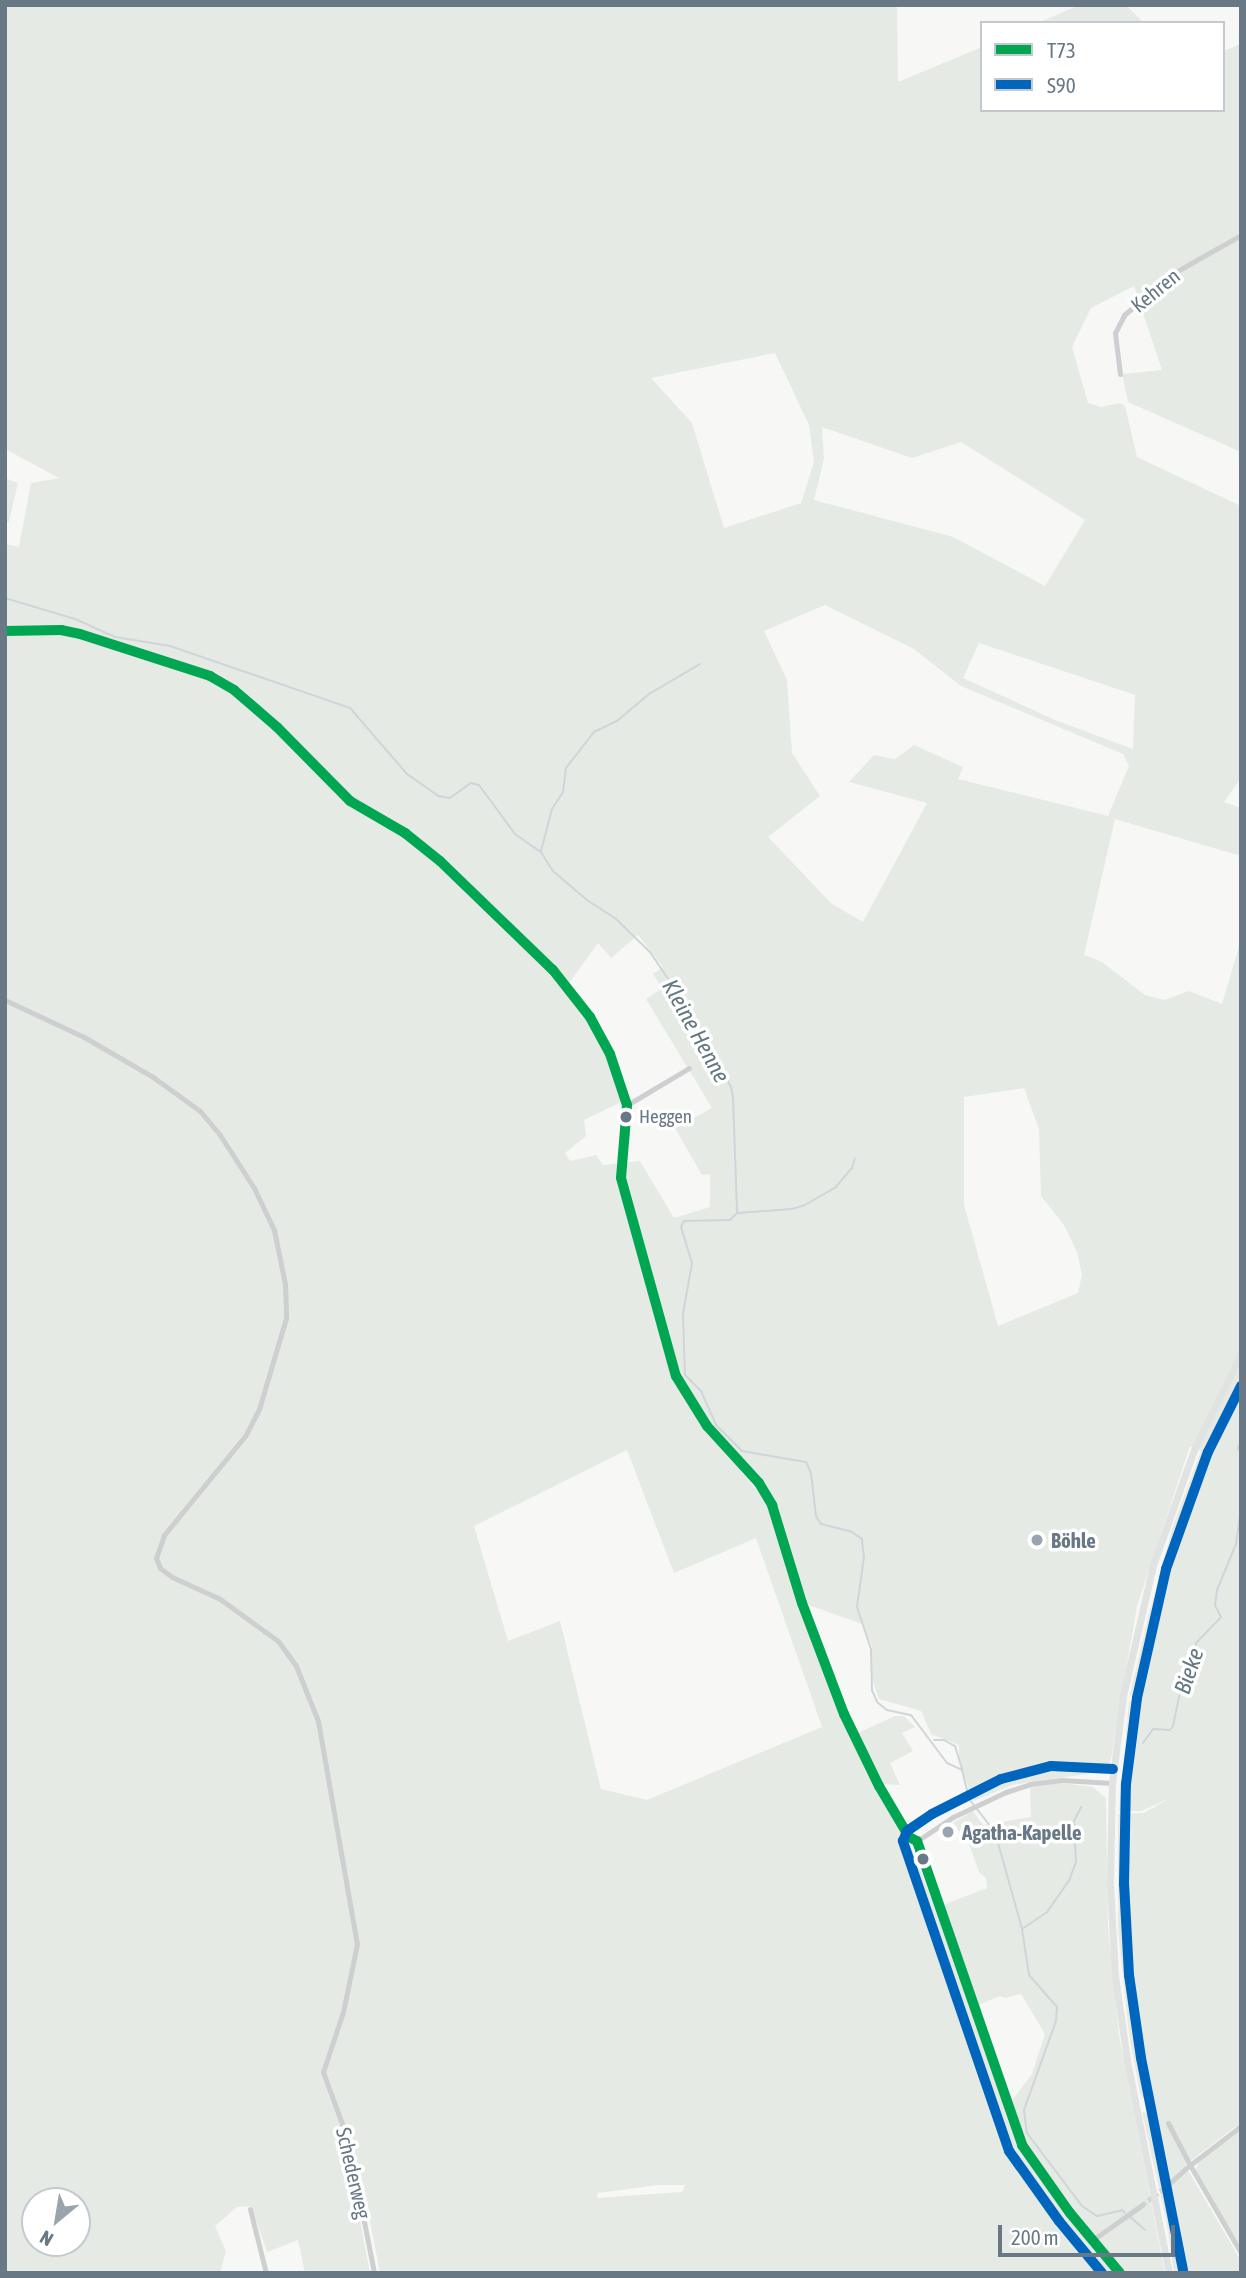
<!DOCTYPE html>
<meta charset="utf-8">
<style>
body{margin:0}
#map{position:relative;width:1246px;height:2278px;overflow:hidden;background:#f7f7f6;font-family:"Asap Condensed",sans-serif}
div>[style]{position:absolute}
.green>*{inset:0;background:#e6eae4}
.stream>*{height:2px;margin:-1px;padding:0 1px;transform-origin:1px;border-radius:1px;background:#cfd5d9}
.minor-tunnel>*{height:5px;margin-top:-2.5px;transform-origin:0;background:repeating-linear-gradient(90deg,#d3d7da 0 5px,transparent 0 7.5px)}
.minor>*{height:5px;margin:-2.5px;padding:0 2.5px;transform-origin:2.5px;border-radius:2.5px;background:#cdcfd0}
.major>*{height:7px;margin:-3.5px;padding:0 3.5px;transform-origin:3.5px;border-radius:3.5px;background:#e1e2e2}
.bus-1>*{height:10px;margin:-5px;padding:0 5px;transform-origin:5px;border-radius:5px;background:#00a651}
.bus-2>*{height:10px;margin:-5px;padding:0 5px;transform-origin:5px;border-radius:5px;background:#0065bd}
.dots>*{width:19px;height:19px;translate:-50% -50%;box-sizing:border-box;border:4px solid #fff;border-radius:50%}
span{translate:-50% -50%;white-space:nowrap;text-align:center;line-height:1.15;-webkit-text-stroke:7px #fff;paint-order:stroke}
.bus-label{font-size:19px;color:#687885}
.left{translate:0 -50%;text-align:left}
.street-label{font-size:21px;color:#687885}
.poi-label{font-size:21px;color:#687885;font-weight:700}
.water-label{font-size:23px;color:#637881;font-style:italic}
.frame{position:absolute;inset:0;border:7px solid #687885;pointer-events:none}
.legend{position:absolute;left:980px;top:21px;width:245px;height:91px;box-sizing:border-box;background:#fff;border:2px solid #c3c9ce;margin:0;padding:9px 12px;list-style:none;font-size:21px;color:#687885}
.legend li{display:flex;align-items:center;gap:14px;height:35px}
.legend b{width:35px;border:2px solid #c3c9ce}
.north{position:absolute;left:21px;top:2187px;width:70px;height:70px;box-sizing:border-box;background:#fff;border:2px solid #c3c9ce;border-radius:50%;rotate:210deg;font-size:19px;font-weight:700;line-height:28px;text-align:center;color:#687885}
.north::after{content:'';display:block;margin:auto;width:24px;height:32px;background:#9aa4ad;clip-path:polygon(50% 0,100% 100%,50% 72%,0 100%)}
.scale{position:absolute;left:998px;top:2225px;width:177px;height:32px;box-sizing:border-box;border:4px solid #687885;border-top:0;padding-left:9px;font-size:21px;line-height:24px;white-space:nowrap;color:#687885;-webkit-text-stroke:5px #fff;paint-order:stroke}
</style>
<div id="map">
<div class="green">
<i style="clip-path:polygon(evenodd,5px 5px,897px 5px,898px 82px,982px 47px,982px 110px,1223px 110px,1223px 51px,1241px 44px,1241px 452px,1128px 402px,1122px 374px,1162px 370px,1134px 286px,1091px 308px,1072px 347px,1088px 403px,1101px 407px,1120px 403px,1125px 406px,1137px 457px,1241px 506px,1241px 778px,1224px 802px,1241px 808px,1241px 856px,1115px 819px,1084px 955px,1102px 962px,1145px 995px,1164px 1000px,1189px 991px,1222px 1004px,1241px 940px,1241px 2249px,1196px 2170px,1199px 2160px,1236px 2132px,1235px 2127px,1185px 2165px,1241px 2261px,1241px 2273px,1174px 2273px,1166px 2220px,1142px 2112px,1156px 2114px,1140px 2094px,1129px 2034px,1118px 1930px,1118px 1814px,1144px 1813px,1170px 1798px,1141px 1811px,1119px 1811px,1129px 1702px,1138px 1698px,1130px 1695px,1149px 1614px,1174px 1523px,1201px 1451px,1190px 1446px,1137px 1606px,1110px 1764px,1100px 1772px,1012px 1785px,973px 1801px,959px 1760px,959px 1745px,931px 1734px,921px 1711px,879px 1699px,871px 1676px,872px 1646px,862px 1624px,806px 1604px,776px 1502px,764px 1482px,707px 1421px,679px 1374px,671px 1368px,692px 1412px,766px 1501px,798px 1603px,826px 1678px,851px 1735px,910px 1845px,988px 2041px,1008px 2106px,1032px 2074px,1045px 2034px,1021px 1994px,1005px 1998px,1000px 1996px,976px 2006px,943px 1905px,987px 1888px,986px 1878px,979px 1872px,969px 1844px,953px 1823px,973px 1811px,983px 1825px,1031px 1817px,1030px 1788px,1042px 1785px,1061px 1783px,1093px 1787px,1106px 1798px,1108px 1926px,1119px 2035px,1165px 2273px,380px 2273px,368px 2211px,359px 2215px,370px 2273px,305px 2273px,298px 2240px,267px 2252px,251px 2206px,237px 2207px,215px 2226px,226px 2251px,220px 2273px,5px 2273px,5px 544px,19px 547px,31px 483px,59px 478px,5px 449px,5px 5px,775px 353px,809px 425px,814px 462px,801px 503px,724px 528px,692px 423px,651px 378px,775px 353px,5px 5px,822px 427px,912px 458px,961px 442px,1085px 520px,1045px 586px,953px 537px,814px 500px,824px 459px,822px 427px,5px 5px,825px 605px,914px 649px,961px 686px,1123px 754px,1129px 766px,1108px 816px,958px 779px,963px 767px,914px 745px,895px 759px,874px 755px,849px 782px,927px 803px,863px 922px,832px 904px,768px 837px,820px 796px,792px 753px,787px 680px,764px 631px,825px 605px,5px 5px,979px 643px,1135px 695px,1133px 749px,1055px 720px,963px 678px,979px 643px,5px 5px,638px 935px,663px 967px,653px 974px,662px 988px,646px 999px,712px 1108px,675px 1128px,702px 1175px,710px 1174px,710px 1207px,674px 1218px,640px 1161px,603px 1165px,596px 1155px,570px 1161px,565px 1153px,586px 1136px,584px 1120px,621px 1102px,605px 1052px,569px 983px,598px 943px,611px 958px,638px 935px,5px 5px,1024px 1088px,1039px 1129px,1041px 1196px,1064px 1225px,1077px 1252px,1082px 1275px,1078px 1293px,998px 1326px,964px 1205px,964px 1097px,1024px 1088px,5px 5px,627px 1450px,674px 1573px,756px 1538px,822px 1727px,647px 1800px,601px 1789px,560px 1621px,508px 1641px,474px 1526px,627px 1450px,5px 5px,658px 2185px,685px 2185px,682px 2192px,597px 2198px,598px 2193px,658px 2185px,5px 5px,35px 2201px,77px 2201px,77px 2243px,35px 2243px,35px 2201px)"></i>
<i style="clip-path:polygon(1079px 5px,1126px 5px,1144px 23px,1038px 23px)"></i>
<i style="clip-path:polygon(5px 478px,18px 483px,9px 522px,5px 521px)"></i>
<i style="clip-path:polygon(895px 1716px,904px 1716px,915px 1727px,902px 1733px,913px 1751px,890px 1763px,900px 1785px,882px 1784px,858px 1733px)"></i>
</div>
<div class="stream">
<i style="left:5px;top:598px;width:73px;rotate:16.7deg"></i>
<i style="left:75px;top:619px;width:44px;rotate:24.2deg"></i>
<i style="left:115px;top:637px;width:56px;rotate:9.3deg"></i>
<i style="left:170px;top:646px;width:190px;rotate:19deg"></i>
<i style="left:350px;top:708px;width:87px;rotate:49.2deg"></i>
<i style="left:407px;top:774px;width:39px;rotate:35deg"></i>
<i style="left:439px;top:796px;width:11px;rotate:10deg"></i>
<i style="left:450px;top:798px;width:26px;rotate:-36deg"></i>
<i style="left:471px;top:783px;width:8px;rotate:14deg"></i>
<i style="left:479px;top:785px;width:61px;rotate:53.7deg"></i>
<i style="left:515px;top:834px;width:32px;rotate:35deg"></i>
<i style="left:541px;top:852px;width:22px;rotate:58deg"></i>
<i style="left:553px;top:871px;width:45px;rotate:40.5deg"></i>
<i style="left:587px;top:900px;width:33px;rotate:33deg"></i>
<i style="left:615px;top:918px;width:49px;rotate:44.2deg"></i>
<i style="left:650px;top:952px;width:81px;rotate:56.1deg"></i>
<i style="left:695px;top:1019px;width:77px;rotate:62.1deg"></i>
<i style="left:731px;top:1087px;width:10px;rotate:79deg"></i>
<i style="left:733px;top:1097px;width:116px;rotate:88deg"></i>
<i style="left:737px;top:1213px;width:10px;rotate:135deg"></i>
<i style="left:730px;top:1220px;width:46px;rotate:178.8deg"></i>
<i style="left:684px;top:1221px;width:7px;rotate:117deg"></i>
<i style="left:681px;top:1227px;width:39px;rotate:73deg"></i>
<i style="left:692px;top:1264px;width:50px;rotate:100.4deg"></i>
<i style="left:683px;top:1313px;width:62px;rotate:88.2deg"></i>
<i style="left:685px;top:1375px;width:23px;rotate:45deg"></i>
<i style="left:701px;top:1391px;width:37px;rotate:66deg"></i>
<i style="left:716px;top:1425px;width:37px;rotate:45deg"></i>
<i style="left:742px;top:1451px;width:65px;rotate:9.8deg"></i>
<i style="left:806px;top:1462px;width:12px;rotate:66deg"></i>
<i style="left:811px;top:1473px;width:43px;rotate:83.4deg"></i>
<i style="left:816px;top:1516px;width:9px;rotate:58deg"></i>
<i style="left:821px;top:1524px;width:32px;rotate:14deg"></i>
<i style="left:852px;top:1532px;width:12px;rotate:35deg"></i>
<i style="left:862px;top:1539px;width:18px;rotate:84deg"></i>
<i style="left:864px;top:1557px;width:50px;rotate:98deg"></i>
<i style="left:857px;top:1607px;width:44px;rotate:71.6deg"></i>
<i style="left:871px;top:1649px;width:41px;rotate:88.6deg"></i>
<i style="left:872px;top:1690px;width:13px;rotate:67deg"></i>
<i style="left:877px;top:1702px;width:13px;rotate:39deg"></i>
<i style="left:887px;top:1710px;width:25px;rotate:12deg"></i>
<i style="left:911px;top:1715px;width:60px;rotate:53.1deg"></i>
<i style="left:947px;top:1763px;width:17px;rotate:25deg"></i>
<i style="left:962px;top:1770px;width:30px;rotate:76deg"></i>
<i style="left:969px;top:1799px;width:42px;rotate:51.8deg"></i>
<i style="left:995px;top:1832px;width:101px;rotate:74.4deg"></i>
<i style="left:1022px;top:1929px;width:47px;rotate:81.3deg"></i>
<i style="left:1029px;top:1975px;width:43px;rotate:48.8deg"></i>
<i style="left:1057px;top:2007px;width:14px;rotate:94deg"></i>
<i style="left:1056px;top:2021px;width:95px;rotate:109.8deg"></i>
<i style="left:1024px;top:2110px;width:23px;rotate:83deg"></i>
<i style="left:1027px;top:2133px;width:91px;rotate:53deg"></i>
<i style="left:1082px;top:2206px;width:18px;rotate:34deg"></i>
<i style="left:1097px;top:2216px;width:26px;rotate:-13deg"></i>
<i style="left:1122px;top:2210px;width:4px;rotate:45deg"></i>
<i style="left:541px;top:851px;width:43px;rotate:-75.3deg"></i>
<i style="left:552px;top:809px;width:20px;rotate:-57deg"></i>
<i style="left:563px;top:792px;width:24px;rotate:-83deg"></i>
<i style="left:566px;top:768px;width:46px;rotate:-52.1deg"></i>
<i style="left:594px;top:732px;width:25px;rotate:-26deg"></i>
<i style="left:617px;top:721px;width:42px;rotate:-40.2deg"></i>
<i style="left:649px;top:694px;width:59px;rotate:-30.5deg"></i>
<i style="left:738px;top:1213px;width:54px;rotate:-4.2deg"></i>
<i style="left:792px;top:1209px;width:14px;rotate:-17deg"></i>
<i style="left:805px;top:1205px;width:34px;rotate:-30deg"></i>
<i style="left:835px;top:1188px;width:26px;rotate:-50deg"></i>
<i style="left:852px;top:1168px;width:10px;rotate:-73deg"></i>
<i style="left:1241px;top:1442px;width:7px;rotate:117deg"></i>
<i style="left:1238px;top:1448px;width:6px;rotate:59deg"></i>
<i style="left:934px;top:1740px;width:10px"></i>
<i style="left:944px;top:1740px;width:13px;rotate:29deg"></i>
<i style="left:955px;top:1746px;width:24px;rotate:73deg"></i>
<i style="left:1143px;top:1743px;width:17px;rotate:-54deg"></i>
<i style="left:1153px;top:1729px;width:17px;rotate:3deg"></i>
<i style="left:1170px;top:1730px;width:5px;rotate:-53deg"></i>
<i style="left:1173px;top:1726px;width:44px;rotate:-78.2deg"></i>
<i style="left:1182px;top:1683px;width:24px;rotate:-57deg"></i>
<i style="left:1195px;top:1663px;width:20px;rotate:-87deg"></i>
<i style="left:1196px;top:1643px;width:36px;rotate:-46deg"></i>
<i style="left:1221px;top:1617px;width:13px;rotate:-117deg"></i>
<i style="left:1215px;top:1605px;width:15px;rotate:-82deg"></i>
<i style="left:1217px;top:1590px;width:50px;rotate:-67.6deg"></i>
<i style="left:1236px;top:1544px;width:36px;rotate:-82deg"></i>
<i style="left:1022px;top:1929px;width:30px;rotate:-34deg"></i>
<i style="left:1047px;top:1912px;width:38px;rotate:-55deg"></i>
<i style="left:1069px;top:1881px;width:20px;rotate:-70deg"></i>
<i style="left:1076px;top:1862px;width:41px;rotate:-92.8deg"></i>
<i style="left:1074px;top:1821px;width:16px;rotate:-63deg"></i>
<i style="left:1129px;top:2216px;width:21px;rotate:41deg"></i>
<i style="left:1176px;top:2258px;width:21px;rotate:47deg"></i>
</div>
<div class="minor-tunnel">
<i style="left:1142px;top:2205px;width:26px;rotate:-37deg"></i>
</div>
<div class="minor">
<i style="left:1120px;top:374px;width:41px;rotate:-97deg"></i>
<i style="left:1115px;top:333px;width:20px;rotate:-63deg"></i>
<i style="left:1124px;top:315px;width:63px;rotate:-40.5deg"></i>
<i style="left:1172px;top:274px;width:79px;rotate:-29.5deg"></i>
<i style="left:5px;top:631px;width:56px;rotate:-1deg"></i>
<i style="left:61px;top:630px;width:19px;rotate:12deg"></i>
<i style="left:80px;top:634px;width:137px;rotate:17.9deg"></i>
<i style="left:210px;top:676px;width:28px;rotate:30deg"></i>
<i style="left:234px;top:690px;width:57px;rotate:40.7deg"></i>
<i style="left:277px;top:727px;width:104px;rotate:45.4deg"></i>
<i style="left:350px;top:801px;width:64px;rotate:30.2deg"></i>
<i style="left:405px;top:833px;width:45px;rotate:38.7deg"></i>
<i style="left:440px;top:861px;width:157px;rotate:44deg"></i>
<i style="left:553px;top:970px;width:60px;rotate:51.8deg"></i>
<i style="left:590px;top:1017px;width:42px;rotate:61.6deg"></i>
<i style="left:610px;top:1054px;width:54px;rotate:71.6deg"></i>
<i style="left:627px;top:1105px;width:28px;rotate:90deg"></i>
<i style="left:627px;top:1133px;width:45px;rotate:97.6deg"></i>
<i style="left:621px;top:1178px;width:205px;rotate:74.5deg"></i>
<i style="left:676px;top:1376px;width:59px;rotate:58.2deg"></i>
<i style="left:707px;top:1426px;width:77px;rotate:47.6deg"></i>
<i style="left:759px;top:1483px;width:26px;rotate:59deg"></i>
<i style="left:772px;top:1505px;width:102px;rotate:73deg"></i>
<i style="left:802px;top:1603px;width:119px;rotate:69.3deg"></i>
<i style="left:844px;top:1714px;width:80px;rotate:64.1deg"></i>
<i style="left:879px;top:1786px;width:59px;rotate:59.5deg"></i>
<i style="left:909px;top:1837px;width:9px;rotate:27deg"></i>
<i style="left:5px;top:1000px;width:87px;rotate:25.1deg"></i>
<i style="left:84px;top:1037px;width:80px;rotate:30.1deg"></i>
<i style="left:153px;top:1077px;width:58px;rotate:35.9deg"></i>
<i style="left:200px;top:1111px;width:31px;rotate:50deg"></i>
<i style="left:220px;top:1135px;width:63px;rotate:57.3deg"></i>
<i style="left:254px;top:1188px;width:47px;rotate:64.5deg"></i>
<i style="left:274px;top:1230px;width:55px;rotate:78.5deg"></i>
<i style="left:285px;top:1284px;width:34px;rotate:88deg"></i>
<i style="left:286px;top:1318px;width:95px;rotate:106.5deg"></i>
<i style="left:259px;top:1409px;width:30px;rotate:117deg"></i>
<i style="left:245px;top:1436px;width:128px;rotate:129.3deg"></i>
<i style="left:164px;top:1535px;width:24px;rotate:109deg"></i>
<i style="left:156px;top:1558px;width:11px;rotate:68deg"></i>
<i style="left:160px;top:1568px;width:15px;rotate:37deg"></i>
<i style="left:172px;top:1577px;width:53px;rotate:24.6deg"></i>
<i style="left:220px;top:1599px;width:72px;rotate:35.9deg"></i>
<i style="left:278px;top:1641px;width:31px;rotate:54deg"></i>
<i style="left:296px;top:1666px;width:59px;rotate:68.2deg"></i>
<i style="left:318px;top:1721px;width:226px;rotate:80.1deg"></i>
<i style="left:357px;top:1944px;width:69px;rotate:101.6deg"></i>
<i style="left:343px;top:2012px;width:63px;rotate:108.4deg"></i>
<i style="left:323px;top:2072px;width:72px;rotate:69.8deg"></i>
<i style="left:348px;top:2140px;width:136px;rotate:78.9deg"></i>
<i style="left:627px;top:1105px;width:72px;rotate:-30.8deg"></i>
<i style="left:917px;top:1841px;width:322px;rotate:70.9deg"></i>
<i style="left:1022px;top:2145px;width:83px;rotate:54.8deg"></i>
<i style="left:1070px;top:2213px;width:78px;rotate:50.2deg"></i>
<i style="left:917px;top:1841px;width:43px;rotate:-33.7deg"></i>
<i style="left:953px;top:1817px;width:59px;rotate:-25.3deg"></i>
<i style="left:1006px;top:1792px;width:25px;rotate:-18deg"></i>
<i style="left:1030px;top:1784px;width:32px;rotate:-7deg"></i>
<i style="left:1062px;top:1780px;width:50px;rotate:3.4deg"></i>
<i style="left:1168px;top:2123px;width:47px;rotate:62.4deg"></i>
<i style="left:1190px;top:2165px;width:64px;rotate:-37.4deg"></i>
<i style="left:1163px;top:2189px;width:36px;rotate:-42deg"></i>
<i style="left:1190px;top:2165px;width:102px;rotate:59.9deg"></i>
<i style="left:250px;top:2209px;width:66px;rotate:76deg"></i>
<i style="left:1094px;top:2239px;width:59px;rotate:-35.3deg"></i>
</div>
<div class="major">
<i style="left:1169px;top:2273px;width:217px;rotate:-101.2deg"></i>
<i style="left:1127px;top:2060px;width:85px;rotate:-98.1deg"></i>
<i style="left:1115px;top:1976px;width:92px;rotate:-93.1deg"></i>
<i style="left:1110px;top:1884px;width:101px;rotate:-88.9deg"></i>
<i style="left:1112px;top:1783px;width:88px;rotate:-82.8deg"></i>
<i style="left:1123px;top:1696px;width:134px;rotate:-77.1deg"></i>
<i style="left:1153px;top:1565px;width:125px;rotate:-70.4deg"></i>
<i style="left:1195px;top:1447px;width:104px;rotate:-63.7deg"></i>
</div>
<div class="bus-1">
<i style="left:5px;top:631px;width:56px;rotate:-1deg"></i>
<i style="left:61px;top:630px;width:19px;rotate:12deg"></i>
<i style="left:80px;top:634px;width:137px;rotate:17.9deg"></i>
<i style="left:210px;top:676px;width:28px;rotate:30deg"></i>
<i style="left:234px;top:690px;width:57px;rotate:40.7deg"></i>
<i style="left:277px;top:727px;width:104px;rotate:45.4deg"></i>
<i style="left:350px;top:801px;width:64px;rotate:30.2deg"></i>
<i style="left:405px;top:833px;width:45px;rotate:38.7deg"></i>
<i style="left:440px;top:861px;width:157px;rotate:44deg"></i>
<i style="left:553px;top:970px;width:60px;rotate:51.8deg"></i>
<i style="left:590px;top:1017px;width:42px;rotate:61.6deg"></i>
<i style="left:610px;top:1054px;width:54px;rotate:71.6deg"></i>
<i style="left:627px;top:1105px;width:73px;rotate:94.7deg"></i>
<i style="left:621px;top:1178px;width:205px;rotate:74.5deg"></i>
<i style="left:676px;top:1376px;width:59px;rotate:58.2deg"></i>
<i style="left:707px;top:1426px;width:77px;rotate:47.6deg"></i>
<i style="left:759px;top:1483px;width:26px;rotate:59deg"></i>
<i style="left:772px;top:1505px;width:102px;rotate:73deg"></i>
<i style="left:802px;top:1603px;width:119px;rotate:69.3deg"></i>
<i style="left:844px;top:1714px;width:80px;rotate:64.1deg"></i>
<i style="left:879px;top:1786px;width:59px;rotate:59.5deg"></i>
<i style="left:909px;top:1837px;width:9px;rotate:27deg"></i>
<i style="left:917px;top:1841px;width:322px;rotate:70.9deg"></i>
<i style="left:1022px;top:2145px;width:83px;rotate:54.8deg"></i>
<i style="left:1070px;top:2213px;width:78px;rotate:50.2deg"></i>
</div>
<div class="bus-2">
<i style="left:1183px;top:2270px;width:216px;rotate:-101.2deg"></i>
<i style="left:1141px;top:2058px;width:84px;rotate:-98.2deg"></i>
<i style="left:1129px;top:1975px;width:91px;rotate:-93.1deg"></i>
<i style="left:1124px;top:1884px;width:100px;rotate:-88.9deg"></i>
<i style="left:1126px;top:1784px;width:87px;rotate:-82.7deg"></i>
<i style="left:1137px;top:1698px;width:132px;rotate:-77.3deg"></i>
<i style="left:1166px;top:1569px;width:124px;rotate:-70.3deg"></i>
<i style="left:1208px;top:1452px;width:74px;rotate:-63.4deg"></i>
<i style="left:1102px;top:2273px;width:67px;rotate:-129.6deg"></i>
<i style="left:1059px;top:2221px;width:86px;rotate:-125.5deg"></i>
<i style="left:1009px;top:2151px;width:328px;rotate:-108.9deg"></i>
<i style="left:903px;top:1841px;width:11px;rotate:-68deg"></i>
<i style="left:907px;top:1831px;width:30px;rotate:-34deg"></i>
<i style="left:932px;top:1814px;width:77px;rotate:-26.9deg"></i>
<i style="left:1001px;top:1779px;width:52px;rotate:-14.6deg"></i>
<i style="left:1051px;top:1766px;width:62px;rotate:2.8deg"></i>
</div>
<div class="dots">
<i style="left:626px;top:1117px;background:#687885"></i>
<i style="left:1037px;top:1540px;background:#9aa4ad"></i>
<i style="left:948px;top:1832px;background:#9aa4ad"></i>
<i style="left:923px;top:1859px;background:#687885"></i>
</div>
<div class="bus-label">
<span class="left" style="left:639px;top:1117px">Heggen</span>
</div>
<div class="street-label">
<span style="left:1155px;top:290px;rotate:-39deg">Kehren</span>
<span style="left:354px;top:2173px;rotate:77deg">Schederweg</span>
</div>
<div class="poi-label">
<span class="left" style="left:1051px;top:1540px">Böhle</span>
<span class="left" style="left:962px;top:1832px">Agatha-Kapelle</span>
</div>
<div class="water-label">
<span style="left:696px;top:1031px;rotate:61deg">Kleine Henne</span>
<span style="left:1189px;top:1671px;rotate:-71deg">Bieke</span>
</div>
<div class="frame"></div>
<ul class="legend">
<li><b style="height:9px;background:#00a651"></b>T73</li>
<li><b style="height:9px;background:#0065bd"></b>S90</li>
</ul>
<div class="north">N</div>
<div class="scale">200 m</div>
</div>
